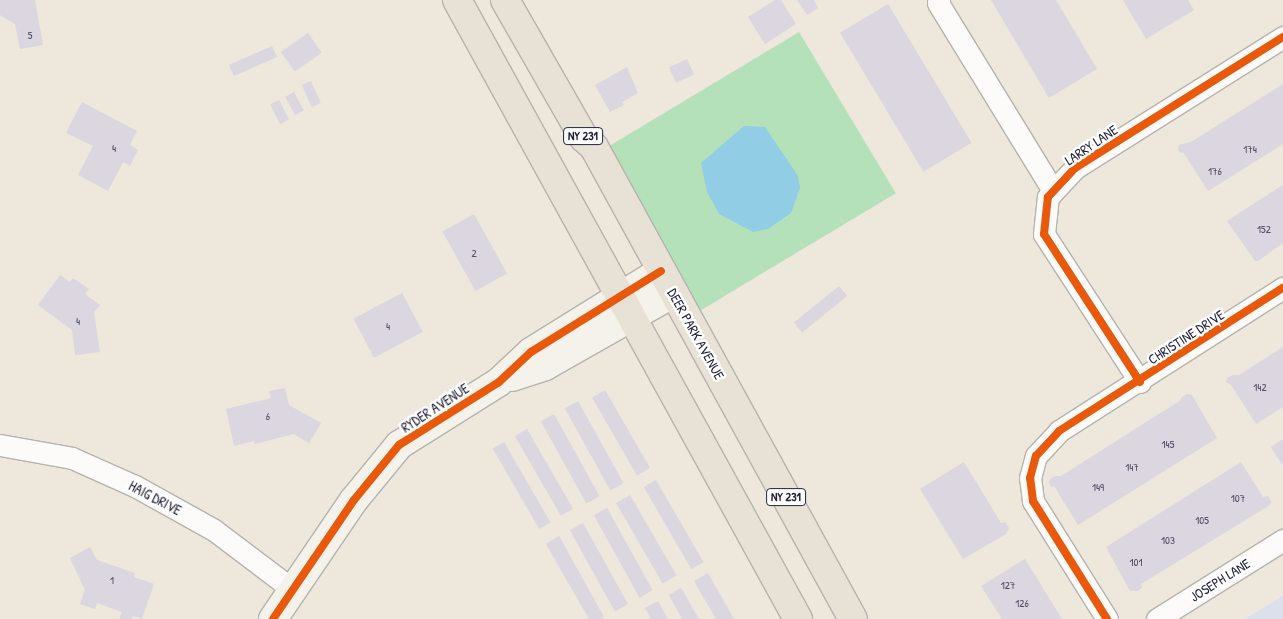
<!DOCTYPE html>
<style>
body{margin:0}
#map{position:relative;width:1283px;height:619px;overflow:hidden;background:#ede7dc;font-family:"Patrick Hand",sans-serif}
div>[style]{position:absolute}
.built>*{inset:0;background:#dce0ec}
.green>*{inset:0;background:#b5e1ba;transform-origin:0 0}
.water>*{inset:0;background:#91cde4}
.building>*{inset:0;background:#dbd6df;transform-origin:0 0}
.roads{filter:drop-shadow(1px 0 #b6b3ae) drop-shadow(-1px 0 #b6b3ae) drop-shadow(0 1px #b6b3ae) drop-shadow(0 -1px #b6b3ae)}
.street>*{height:21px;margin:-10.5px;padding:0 10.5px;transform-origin:10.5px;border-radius:10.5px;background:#fcfbfa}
.secondary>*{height:28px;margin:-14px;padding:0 14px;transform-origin:14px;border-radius:14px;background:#f5f1eb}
.primary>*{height:28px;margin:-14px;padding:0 14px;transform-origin:14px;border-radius:14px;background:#e8e2d6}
.cycleway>*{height:8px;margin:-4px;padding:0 4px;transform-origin:4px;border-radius:4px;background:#e8590c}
span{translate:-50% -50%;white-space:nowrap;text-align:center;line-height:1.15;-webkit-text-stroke:5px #fff;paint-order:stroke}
.number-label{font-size:11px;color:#504f64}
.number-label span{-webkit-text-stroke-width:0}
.shield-label span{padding:1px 4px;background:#fff;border:1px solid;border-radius:4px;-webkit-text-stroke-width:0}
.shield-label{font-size:12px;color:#22223b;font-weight:700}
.street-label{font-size:14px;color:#22223b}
</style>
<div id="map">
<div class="built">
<i style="clip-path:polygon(1283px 596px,1283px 619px,1245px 619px)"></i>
</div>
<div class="green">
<i style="left:799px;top:32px;width:188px;height:235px;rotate:59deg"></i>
</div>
<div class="water">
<i style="clip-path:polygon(744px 126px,765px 127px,798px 176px,800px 188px,791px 213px,768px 229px,753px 232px,719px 214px,707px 192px,701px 163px)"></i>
</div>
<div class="building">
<i style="clip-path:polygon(0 0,35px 0,43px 45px,20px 49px,15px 24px,0 15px)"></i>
<i style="clip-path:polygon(775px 0,781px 0,796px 24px,765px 44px,748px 17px)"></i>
<i style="clip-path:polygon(797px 0,814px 0,818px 8px,807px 15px)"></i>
<i style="clip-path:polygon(991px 0,1056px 0,1097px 69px,1049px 98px)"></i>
<i style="clip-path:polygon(1123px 0,1188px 0,1194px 10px,1146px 39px)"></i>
<i style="left:888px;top:4px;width:162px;height:56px;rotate:59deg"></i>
<i style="left:308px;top:33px;width:24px;height:33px;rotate:55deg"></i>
<i style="left:272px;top:46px;width:12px;height:47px;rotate:66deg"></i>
<i style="left:687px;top:59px;width:17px;height:20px;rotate:65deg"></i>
<i style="clip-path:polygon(627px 67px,638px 93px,622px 102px,624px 105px,610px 112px,595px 85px)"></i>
<i style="left:311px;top:81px;width:24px;height:10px;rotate:66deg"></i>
<i style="clip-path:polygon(1283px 84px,1283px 144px,1208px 191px,1183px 152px,1181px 153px,1178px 150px,1179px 145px,1191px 142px)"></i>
<i style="left:294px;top:92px;width:21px;height:10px;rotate:62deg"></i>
<i style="left:279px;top:100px;width:22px;height:10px;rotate:63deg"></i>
<i style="clip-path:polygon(82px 102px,137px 131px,130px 145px,138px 150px,130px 166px,123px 162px,108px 191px,78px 175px,93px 146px,66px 133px)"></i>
<i style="clip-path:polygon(1283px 185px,1283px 243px,1258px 261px,1255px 261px,1227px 221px)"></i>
<i style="left:474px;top:214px;width:68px;height:36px;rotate:61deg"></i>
<i style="clip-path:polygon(60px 275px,70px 282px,73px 278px,89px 289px,85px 294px,100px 305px,94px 312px,100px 352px,75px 355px,72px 330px,38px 305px)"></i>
<i style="left:839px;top:286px;width:13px;height:58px;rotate:51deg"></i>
<i style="left:402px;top:293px;width:44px;height:55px;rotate:62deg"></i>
<i style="clip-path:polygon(1283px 347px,1283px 407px,1256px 424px,1231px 385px,1226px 382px,1227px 378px,1233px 375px,1239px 375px)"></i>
<i style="clip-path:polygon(285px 388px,289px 405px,321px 423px,309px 443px,294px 434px,255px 444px,254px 441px,234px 446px,226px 409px,271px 398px,269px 391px)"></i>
<i style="left:605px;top:390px;width:90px;height:15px;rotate:60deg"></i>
<i style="clip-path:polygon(1187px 394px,1192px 395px,1217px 438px,1078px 525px,1054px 486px,1051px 487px,1049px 483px,1050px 479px,1055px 476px,1061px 476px,1181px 400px,1181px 398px)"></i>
<i style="left:578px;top:401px;width:94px;height:15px;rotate:61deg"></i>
<i style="left:554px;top:414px;width:94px;height:15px;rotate:61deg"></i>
<i style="left:527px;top:429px;width:92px;height:14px;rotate:60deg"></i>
<i style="clip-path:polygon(1283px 439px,1283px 466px,1271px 447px)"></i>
<i style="left:504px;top:442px;width:93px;height:13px;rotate:60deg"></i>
<i style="clip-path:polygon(964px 462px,1001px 523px,1005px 522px,1009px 528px,1006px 534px,963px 559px,920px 489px)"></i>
<i style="clip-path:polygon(1241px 462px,1263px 497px,1268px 496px,1271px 501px,1270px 505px,1141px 584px,1142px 588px,1137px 591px,1130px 591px,1106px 547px)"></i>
<i style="left:656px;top:480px;width:95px;height:14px;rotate:60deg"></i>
<i style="left:630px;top:495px;width:93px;height:16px;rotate:60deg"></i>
<i style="left:607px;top:508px;width:94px;height:15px;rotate:61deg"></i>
<i style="left:583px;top:523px;width:93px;height:15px;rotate:61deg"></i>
<i style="clip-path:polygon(559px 536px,604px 617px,601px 619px,589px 619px,546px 544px)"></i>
<i style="clip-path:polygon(90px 547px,97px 560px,135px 573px,134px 577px,154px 584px,142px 619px,133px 616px,132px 619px,119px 619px,122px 612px,97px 603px,95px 609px,80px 604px,85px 590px,70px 558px)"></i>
<i style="clip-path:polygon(1025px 559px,1062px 619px,1002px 619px,981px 586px)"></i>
<i style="clip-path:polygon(708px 573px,734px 619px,716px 619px,694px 581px)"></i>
<i style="clip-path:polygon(681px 588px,699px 619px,682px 619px,669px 595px)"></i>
<i style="clip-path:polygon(658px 601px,668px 619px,651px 619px,645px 608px)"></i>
</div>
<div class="roads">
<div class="street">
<i style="left:939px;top:0;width:3px;rotate:108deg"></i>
<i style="left:938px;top:3px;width:220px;rotate:58.5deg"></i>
<i style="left:1140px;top:382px;width:176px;rotate:-123deg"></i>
<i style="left:1044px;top:234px;width:37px;rotate:-84deg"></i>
<i style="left:1048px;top:197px;width:40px;rotate:-47deg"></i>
<i style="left:1075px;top:168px;width:246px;rotate:-32.2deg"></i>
<i style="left:0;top:445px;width:73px;rotate:10.2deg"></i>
<i style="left:72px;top:458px;width:69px;rotate:24deg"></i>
<i style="left:135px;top:486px;width:90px;rotate:29.1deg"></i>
<i style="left:214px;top:530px;width:98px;rotate:37.1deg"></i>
<i style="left:1107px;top:619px;width:139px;rotate:-122.1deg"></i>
<i style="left:1033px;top:501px;width:23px;rotate:-97deg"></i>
<i style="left:1030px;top:478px;width:23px;rotate:-75deg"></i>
<i style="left:1036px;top:456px;width:34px;rotate:-47deg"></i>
<i style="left:1059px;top:431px;width:266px;rotate:-32.6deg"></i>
<i style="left:1157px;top:619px;width:149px;rotate:-32.1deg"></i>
</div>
<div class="secondary">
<i style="left:512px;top:377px;width:35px;rotate:-18deg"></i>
<i style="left:545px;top:366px;width:148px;rotate:-29.5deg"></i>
<i style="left:273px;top:619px;width:144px;rotate:-55.8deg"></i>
<i style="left:354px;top:500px;width:71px;rotate:-50.7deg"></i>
<i style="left:399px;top:445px;width:118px;rotate:-32.2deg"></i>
<i style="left:499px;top:382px;width:44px;rotate:-43.2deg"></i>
<i style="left:531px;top:352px;width:153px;rotate:-31.9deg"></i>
</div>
<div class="primary">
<i style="left:457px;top:0;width:707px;rotate:61.15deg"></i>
<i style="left:505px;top:0;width:159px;rotate:60.2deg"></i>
<i style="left:584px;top:138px;width:13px;rotate:42deg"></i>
<i style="left:594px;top:147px;width:538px;rotate:61.25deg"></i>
</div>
</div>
<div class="cycleway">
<i style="left:1140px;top:382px;width:176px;rotate:-123deg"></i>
<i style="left:1044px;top:234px;width:37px;rotate:-84deg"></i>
<i style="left:1048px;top:197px;width:40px;rotate:-47deg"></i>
<i style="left:1075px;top:168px;width:246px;rotate:-32.2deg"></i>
<i style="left:273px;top:619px;width:144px;rotate:-55.8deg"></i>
<i style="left:354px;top:500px;width:71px;rotate:-50.7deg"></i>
<i style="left:399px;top:445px;width:118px;rotate:-32.2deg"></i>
<i style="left:499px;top:382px;width:44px;rotate:-43.2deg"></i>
<i style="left:531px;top:352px;width:153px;rotate:-31.9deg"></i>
<i style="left:1107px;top:619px;width:139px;rotate:-122.1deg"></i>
<i style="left:1033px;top:501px;width:23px;rotate:-97deg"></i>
<i style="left:1030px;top:478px;width:23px;rotate:-75deg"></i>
<i style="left:1036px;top:456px;width:34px;rotate:-47deg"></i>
<i style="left:1059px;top:431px;width:266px;rotate:-32.6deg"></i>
</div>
<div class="number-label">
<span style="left:30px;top:35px">5</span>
<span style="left:114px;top:148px">4</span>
<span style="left:1250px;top:149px">174</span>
<span style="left:1215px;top:171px">176</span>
<span style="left:1264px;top:229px">152</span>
<span style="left:474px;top:253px">2</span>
<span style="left:78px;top:321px">4</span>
<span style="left:388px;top:326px">4</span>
<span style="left:1260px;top:387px">142</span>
<span style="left:268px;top:416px">6</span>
<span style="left:1168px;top:444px">145</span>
<span style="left:1132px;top:467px">147</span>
<span style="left:1098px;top:487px">149</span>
<span style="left:1238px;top:498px">107</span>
<span style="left:1202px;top:520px">105</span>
<span style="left:1168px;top:540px">103</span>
<span style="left:1136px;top:562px">101</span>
<span style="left:112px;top:580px">1</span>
<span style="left:1008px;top:585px">127</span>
<span style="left:1022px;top:603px">126</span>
</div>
<div class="shield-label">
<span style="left:583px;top:136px">NY 231</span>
<span style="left:786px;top:497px">NY 231</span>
</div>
<div class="street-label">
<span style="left:1091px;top:145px;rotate:-34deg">LARRY LANE</span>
<span style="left:696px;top:334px;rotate:61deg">DEER PARK AVENUE</span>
<span style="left:1186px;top:337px;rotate:-33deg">CHRISTINE DRIVE</span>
<span style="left:435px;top:408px;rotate:-33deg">RYDER AVENUE</span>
<span style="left:155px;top:498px;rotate:28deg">HAIG DRIVE</span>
<span style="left:1220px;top:580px;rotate:-32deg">JOSEPH LANE</span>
</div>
</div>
